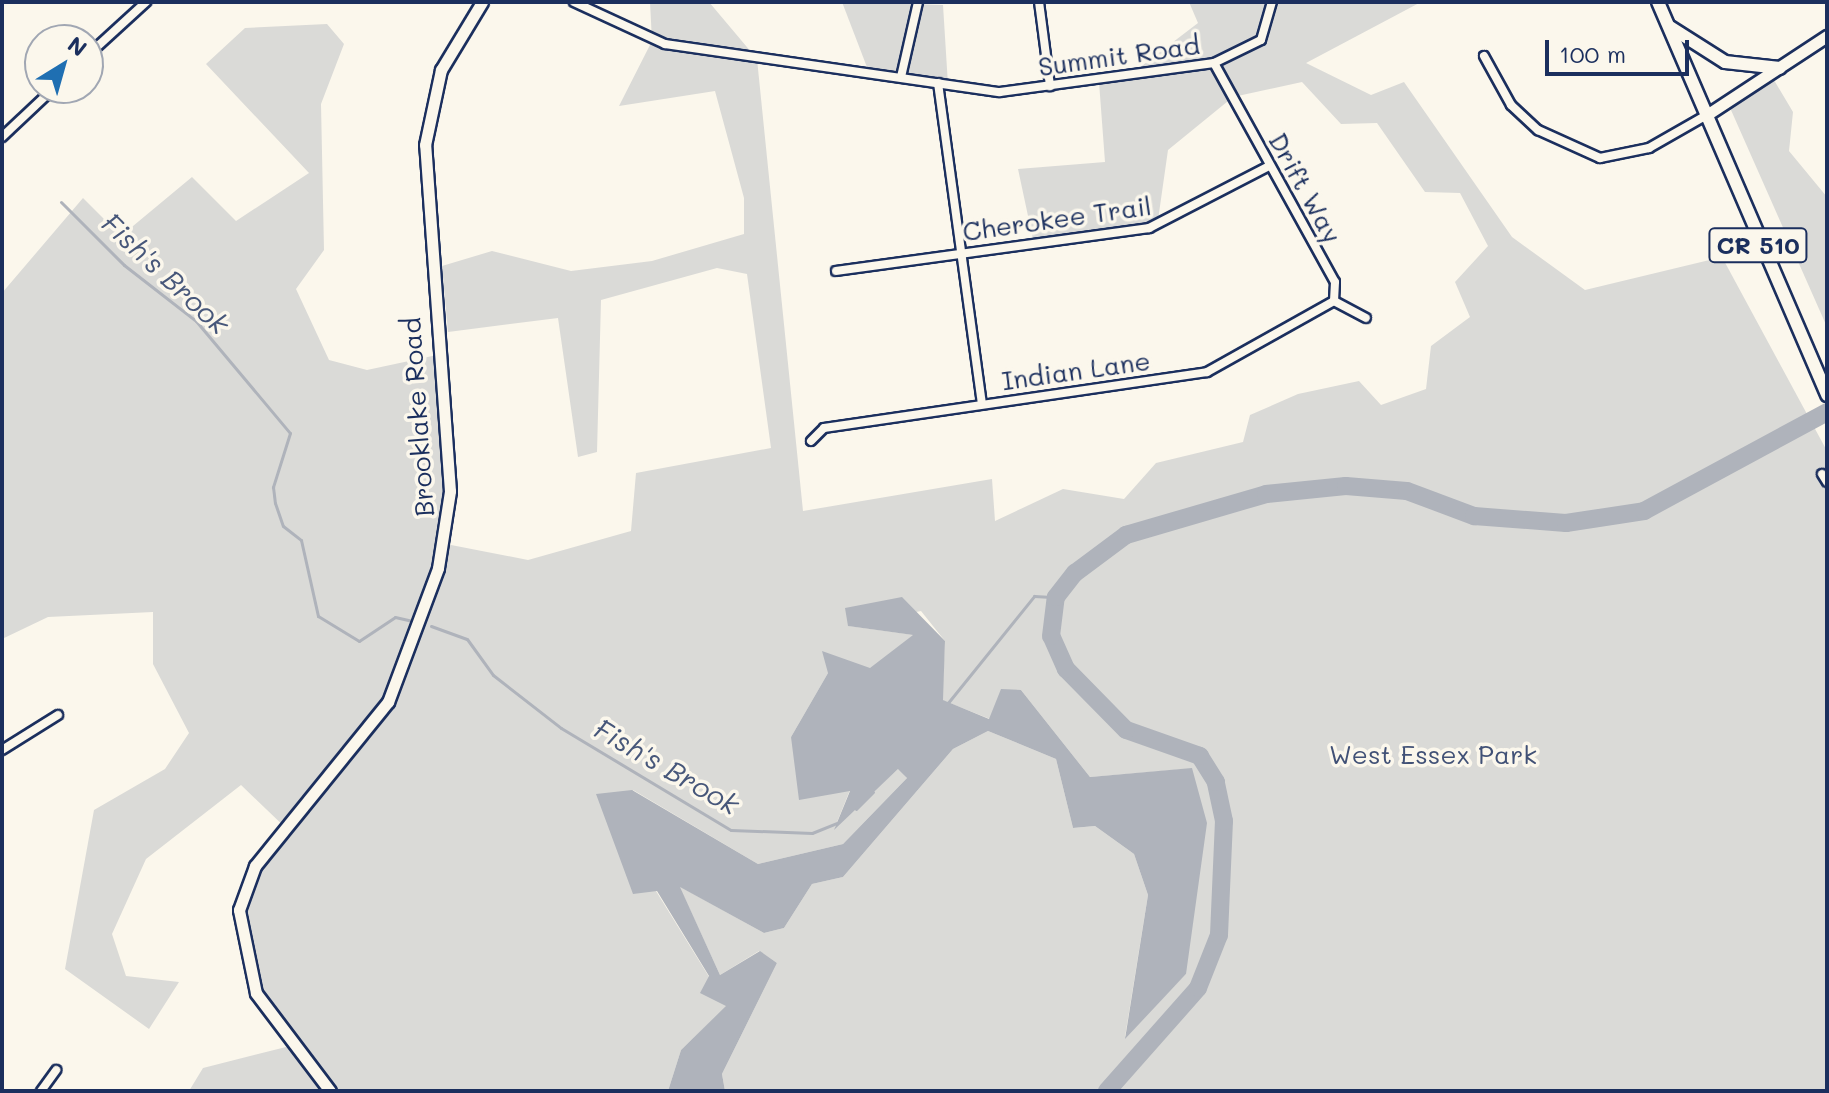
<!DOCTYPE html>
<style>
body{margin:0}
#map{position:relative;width:1829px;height:1093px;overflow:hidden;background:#fbf7ec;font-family:Mali,sans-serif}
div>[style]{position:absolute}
.green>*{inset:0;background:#dadad7}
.water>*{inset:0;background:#afb3bb}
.stream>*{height:3px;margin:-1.5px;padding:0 1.5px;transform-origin:1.5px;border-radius:1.5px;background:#afb3bb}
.river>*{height:18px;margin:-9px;padding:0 9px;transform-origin:9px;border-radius:9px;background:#afb3bb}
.roads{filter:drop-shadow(2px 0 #1b2f5e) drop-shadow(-2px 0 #1b2f5e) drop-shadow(0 2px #1b2f5e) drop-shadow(0 -2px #1b2f5e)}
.street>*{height:8px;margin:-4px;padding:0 4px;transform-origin:4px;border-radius:4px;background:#fbf7ec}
.secondary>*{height:11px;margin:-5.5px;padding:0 5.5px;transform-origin:5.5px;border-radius:5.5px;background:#fbf7ec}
.primary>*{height:12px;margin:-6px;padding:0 6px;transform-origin:6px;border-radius:6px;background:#fbf7ec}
span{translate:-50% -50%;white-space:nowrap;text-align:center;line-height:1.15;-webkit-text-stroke:7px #fbf7ec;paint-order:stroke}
.shield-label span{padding:2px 6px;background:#fbf7ec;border:2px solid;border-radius:6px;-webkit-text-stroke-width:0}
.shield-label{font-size:24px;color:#1b2f5e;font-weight:700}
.street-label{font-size:26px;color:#1b2f5e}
.park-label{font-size:26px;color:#415176}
.water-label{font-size:28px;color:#47577a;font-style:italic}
.frame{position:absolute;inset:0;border:4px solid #1b2f5e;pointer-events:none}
.north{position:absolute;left:24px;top:24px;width:80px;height:80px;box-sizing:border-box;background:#fbf7ec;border:2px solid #a1a7b3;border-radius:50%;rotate:37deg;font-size:22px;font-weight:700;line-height:32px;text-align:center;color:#1b2f5e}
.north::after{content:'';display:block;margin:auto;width:28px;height:36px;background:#1f6fb2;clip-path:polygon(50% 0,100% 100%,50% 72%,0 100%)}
.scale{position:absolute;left:1545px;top:40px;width:144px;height:36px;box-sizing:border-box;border:4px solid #1b2f5e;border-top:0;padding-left:10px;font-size:24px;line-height:28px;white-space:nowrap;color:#1b2f5e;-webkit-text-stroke:6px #fbf7ec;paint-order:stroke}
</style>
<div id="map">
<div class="green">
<i style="clip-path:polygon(650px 2px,709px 2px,757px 59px,803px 511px,992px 479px,995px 521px,1063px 489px,1124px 499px,1156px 463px,1243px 442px,1250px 415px,1298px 394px,1359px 381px,1381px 405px,1426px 389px,1431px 346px,1470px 317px,1455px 282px,1488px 246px,1460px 193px,1425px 192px,1377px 123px,1341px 124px,1302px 82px,1233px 97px,1168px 150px,1157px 227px,1034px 244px,1018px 169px,1105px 162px,1099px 82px,1126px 78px,1198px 23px,1189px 2px,1421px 2px,1306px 63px,1371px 95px,1404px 82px,1512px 237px,1585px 290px,1722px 257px,1827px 451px,1827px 1091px,725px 1091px,722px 1074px,777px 963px,759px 951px,720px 975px,679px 886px,764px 933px,784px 928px,812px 884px,843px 877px,953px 749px,988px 731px,1056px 759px,1073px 828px,1095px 826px,1134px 854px,1148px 895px,1125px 1037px,1186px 974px,1186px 769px,1090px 777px,1021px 690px,990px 719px,942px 700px,945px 641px,921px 611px,849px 626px,914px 635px,870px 669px,828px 673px,791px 737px,850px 790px,835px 827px,899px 768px,907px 778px,843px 844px,758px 864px,633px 790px,656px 891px,727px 1006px,681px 1050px,668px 1091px,189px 1091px,203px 1068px,290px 1046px,250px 980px,241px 918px,247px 883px,290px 832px,241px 785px,146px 859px,112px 934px,126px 976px,179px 982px,149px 1029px,65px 969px,94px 810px,165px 769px,189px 733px,153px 664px,153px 612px,48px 617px,2px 639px,2px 293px,83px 198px,121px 236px,192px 177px,236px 221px,309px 173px,206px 64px,245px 28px,327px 24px,344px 44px,321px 104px,324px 250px,296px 289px,329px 360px,367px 370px,437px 355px,451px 490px,446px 544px,528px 560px,631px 531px,636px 473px,771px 448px,747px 274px,717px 268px,601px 300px,597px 452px,578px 457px,558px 318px,448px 332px,442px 266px,492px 251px,571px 271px,652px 261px,744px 234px,744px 198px,715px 91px,619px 106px,652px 41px)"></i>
<i style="clip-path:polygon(842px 2px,943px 5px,948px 85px,870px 75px)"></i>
<i style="clip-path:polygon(1771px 75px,1793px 112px,1789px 151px,1827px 197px,1827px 327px,1727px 101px)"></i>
</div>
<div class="water">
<i style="clip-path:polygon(902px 597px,945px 641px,943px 700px,989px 719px,1001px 689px,1021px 690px,1090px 777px,1192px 768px,1207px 823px,1186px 974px,1125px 1039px,1148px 895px,1134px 854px,1095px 826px,1073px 828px,1056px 759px,988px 731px,953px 749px,843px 877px,812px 884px,784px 928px,764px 933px,680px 887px,720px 975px,760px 951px,777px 963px,722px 1074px,725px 1091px,668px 1091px,681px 1050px,726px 1006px,700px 993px,709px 976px,657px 891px,633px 894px,596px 794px,632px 790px,758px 864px,843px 844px,907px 778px,898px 769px,834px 830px,850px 791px,799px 800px,791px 737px,828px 673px,822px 651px,870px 668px,913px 635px,848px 626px,845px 608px)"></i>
</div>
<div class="stream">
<i style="left:61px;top:202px;width:89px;rotate:45deg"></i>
<i style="left:124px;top:265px;width:91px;rotate:37.9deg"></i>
<i style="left:196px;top:321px;width:146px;rotate:50deg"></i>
<i style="left:290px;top:433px;width:57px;rotate:107.5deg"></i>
<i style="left:273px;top:487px;width:16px;rotate:83deg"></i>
<i style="left:275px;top:503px;width:24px;rotate:71deg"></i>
<i style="left:283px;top:526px;width:23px;rotate:38deg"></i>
<i style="left:301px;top:540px;width:78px;rotate:77.4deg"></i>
<i style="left:318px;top:616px;width:48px;rotate:31.4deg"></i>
<i style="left:359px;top:641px;width:43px;rotate:-33.7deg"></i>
<i style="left:395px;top:617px;width:18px;rotate:13deg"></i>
<i style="left:431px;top:626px;width:38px;rotate:20deg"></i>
<i style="left:467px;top:639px;width:44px;rotate:54.2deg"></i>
<i style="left:493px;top:675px;width:86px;rotate:37.9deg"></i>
<i style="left:561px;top:728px;width:198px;rotate:31deg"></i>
<i style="left:731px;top:830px;width:81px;rotate:2.1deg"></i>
<i style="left:812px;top:833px;width:27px;rotate:-22deg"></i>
<i style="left:947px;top:704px;width:139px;rotate:-51.1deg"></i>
<i style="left:1034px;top:596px;width:22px;rotate:3deg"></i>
<i style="left:856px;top:809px;width:24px;rotate:-45deg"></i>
</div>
<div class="river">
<i style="left:1107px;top:1091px;width:137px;rotate:-48.5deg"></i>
<i style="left:1198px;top:988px;width:57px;rotate:-68.4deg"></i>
<i style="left:1219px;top:935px;width:114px;rotate:-87.5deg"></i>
<i style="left:1224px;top:821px;width:40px;rotate:-102deg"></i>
<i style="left:1216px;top:782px;width:31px;rotate:-122deg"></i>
<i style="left:1200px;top:756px;width:78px;rotate:-160.6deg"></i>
<i style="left:1126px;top:730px;width:86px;rotate:-134.5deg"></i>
<i style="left:1066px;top:669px;width:36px;rotate:-114deg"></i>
<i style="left:1051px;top:636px;width:39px;rotate:-83deg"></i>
<i style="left:1056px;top:597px;width:31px;rotate:-52deg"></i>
<i style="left:1075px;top:573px;width:64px;rotate:-36.7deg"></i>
<i style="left:1126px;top:535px;width:146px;rotate:-16.3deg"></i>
<i style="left:1266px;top:494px;width:80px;rotate:-5.7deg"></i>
<i style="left:1346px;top:486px;width:61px;rotate:4.7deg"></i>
<i style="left:1407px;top:491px;width:72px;rotate:20.5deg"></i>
<i style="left:1474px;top:516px;width:92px;rotate:4.4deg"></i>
<i style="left:1566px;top:523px;width:79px;rotate:-8.7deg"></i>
<i style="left:1644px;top:511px;width:208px;rotate:-28.4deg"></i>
</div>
<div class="roads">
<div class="street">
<i style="left:574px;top:2px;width:100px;rotate:24.8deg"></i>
<i style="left:665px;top:44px;width:338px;rotate:8.2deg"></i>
<i style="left:1000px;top:92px;width:216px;rotate:-7.7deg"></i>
<i style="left:1214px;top:63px;width:52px;rotate:-26.1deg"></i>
<i style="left:1261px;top:40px;width:40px;rotate:-74deg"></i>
<i style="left:1039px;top:2px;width:85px;rotate:82.5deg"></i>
<i style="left:88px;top:55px;width:79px;rotate:-42.4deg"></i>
<i style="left:1484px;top:56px;width:56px;rotate:61.1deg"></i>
<i style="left:1511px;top:105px;width:37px;rotate:43deg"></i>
<i style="left:1538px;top:130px;width:68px;rotate:24.3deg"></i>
<i style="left:1600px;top:158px;width:50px;rotate:-11.5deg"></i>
<i style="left:1649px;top:148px;width:64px;rotate:-29.7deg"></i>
<i style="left:1214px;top:63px;width:250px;rotate:61.1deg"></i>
<i style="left:1335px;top:282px;width:19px;rotate:93deg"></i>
<i style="left:901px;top:77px;width:77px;rotate:-77.2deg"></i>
<i style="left:938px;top:83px;width:324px;rotate:82.2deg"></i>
<i style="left:2px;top:137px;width:71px;rotate:-43.3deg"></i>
<i style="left:836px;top:271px;width:316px;rotate:-7.8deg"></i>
<i style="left:1149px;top:228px;width:135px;rotate:-27.3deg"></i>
<i style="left:1334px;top:301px;width:36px;rotate:28deg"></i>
<i style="left:811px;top:441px;width:18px;rotate:-45deg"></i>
<i style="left:824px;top:428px;width:387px;rotate:-8.3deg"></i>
<i style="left:1207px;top:372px;width:145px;rotate:-29.2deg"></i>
<i style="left:1822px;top:474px;width:9px;rotate:58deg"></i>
<i style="left:2px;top:750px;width:66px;rotate:-32deg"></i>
<i style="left:41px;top:1091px;width:26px;rotate:-54deg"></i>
</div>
<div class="secondary">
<i style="left:1705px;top:116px;width:146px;rotate:-33.3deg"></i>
<i style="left:330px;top:1091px;width:123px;rotate:-127.1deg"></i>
<i style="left:256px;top:993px;width:85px;rotate:-101.6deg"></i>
<i style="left:239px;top:910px;width:47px;rotate:-70deg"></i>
<i style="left:255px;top:866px;width:211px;rotate:-51deg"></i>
<i style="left:388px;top:702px;width:143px;rotate:-69.5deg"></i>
<i style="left:438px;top:568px;width:78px;rotate:-81.1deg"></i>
<i style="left:450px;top:491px;width:347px;rotate:-94.1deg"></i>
<i style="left:425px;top:145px;width:77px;rotate:-78deg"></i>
<i style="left:441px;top:70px;width:79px;rotate:-58.9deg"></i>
</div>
<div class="primary">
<i style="left:1658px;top:2px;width:428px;rotate:66.7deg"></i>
<i style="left:1670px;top:27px;width:65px;rotate:32.5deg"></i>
<i style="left:1725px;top:62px;width:55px;rotate:6.2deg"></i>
</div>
</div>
<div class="shield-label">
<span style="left:1758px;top:245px">CR 510</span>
</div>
<div class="street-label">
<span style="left:1119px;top:56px;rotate:-8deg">Summit Road</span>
<span style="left:1305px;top:188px;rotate:61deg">Drift Way</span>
<span style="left:1057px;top:219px;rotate:-8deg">Cherokee Trail</span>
<span style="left:1076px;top:371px;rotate:-8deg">Indian Lane</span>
<span style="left:418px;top:417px;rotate:-94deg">Brooklake Road</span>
</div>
<div class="park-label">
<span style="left:1433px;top:755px">West Essex Park</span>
</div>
<div class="water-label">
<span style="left:166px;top:273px;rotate:43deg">Fish's Brook</span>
<span style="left:667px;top:766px;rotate:30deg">Fish's Brook</span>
</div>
<div class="frame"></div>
<div class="north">N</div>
<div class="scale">100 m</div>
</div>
